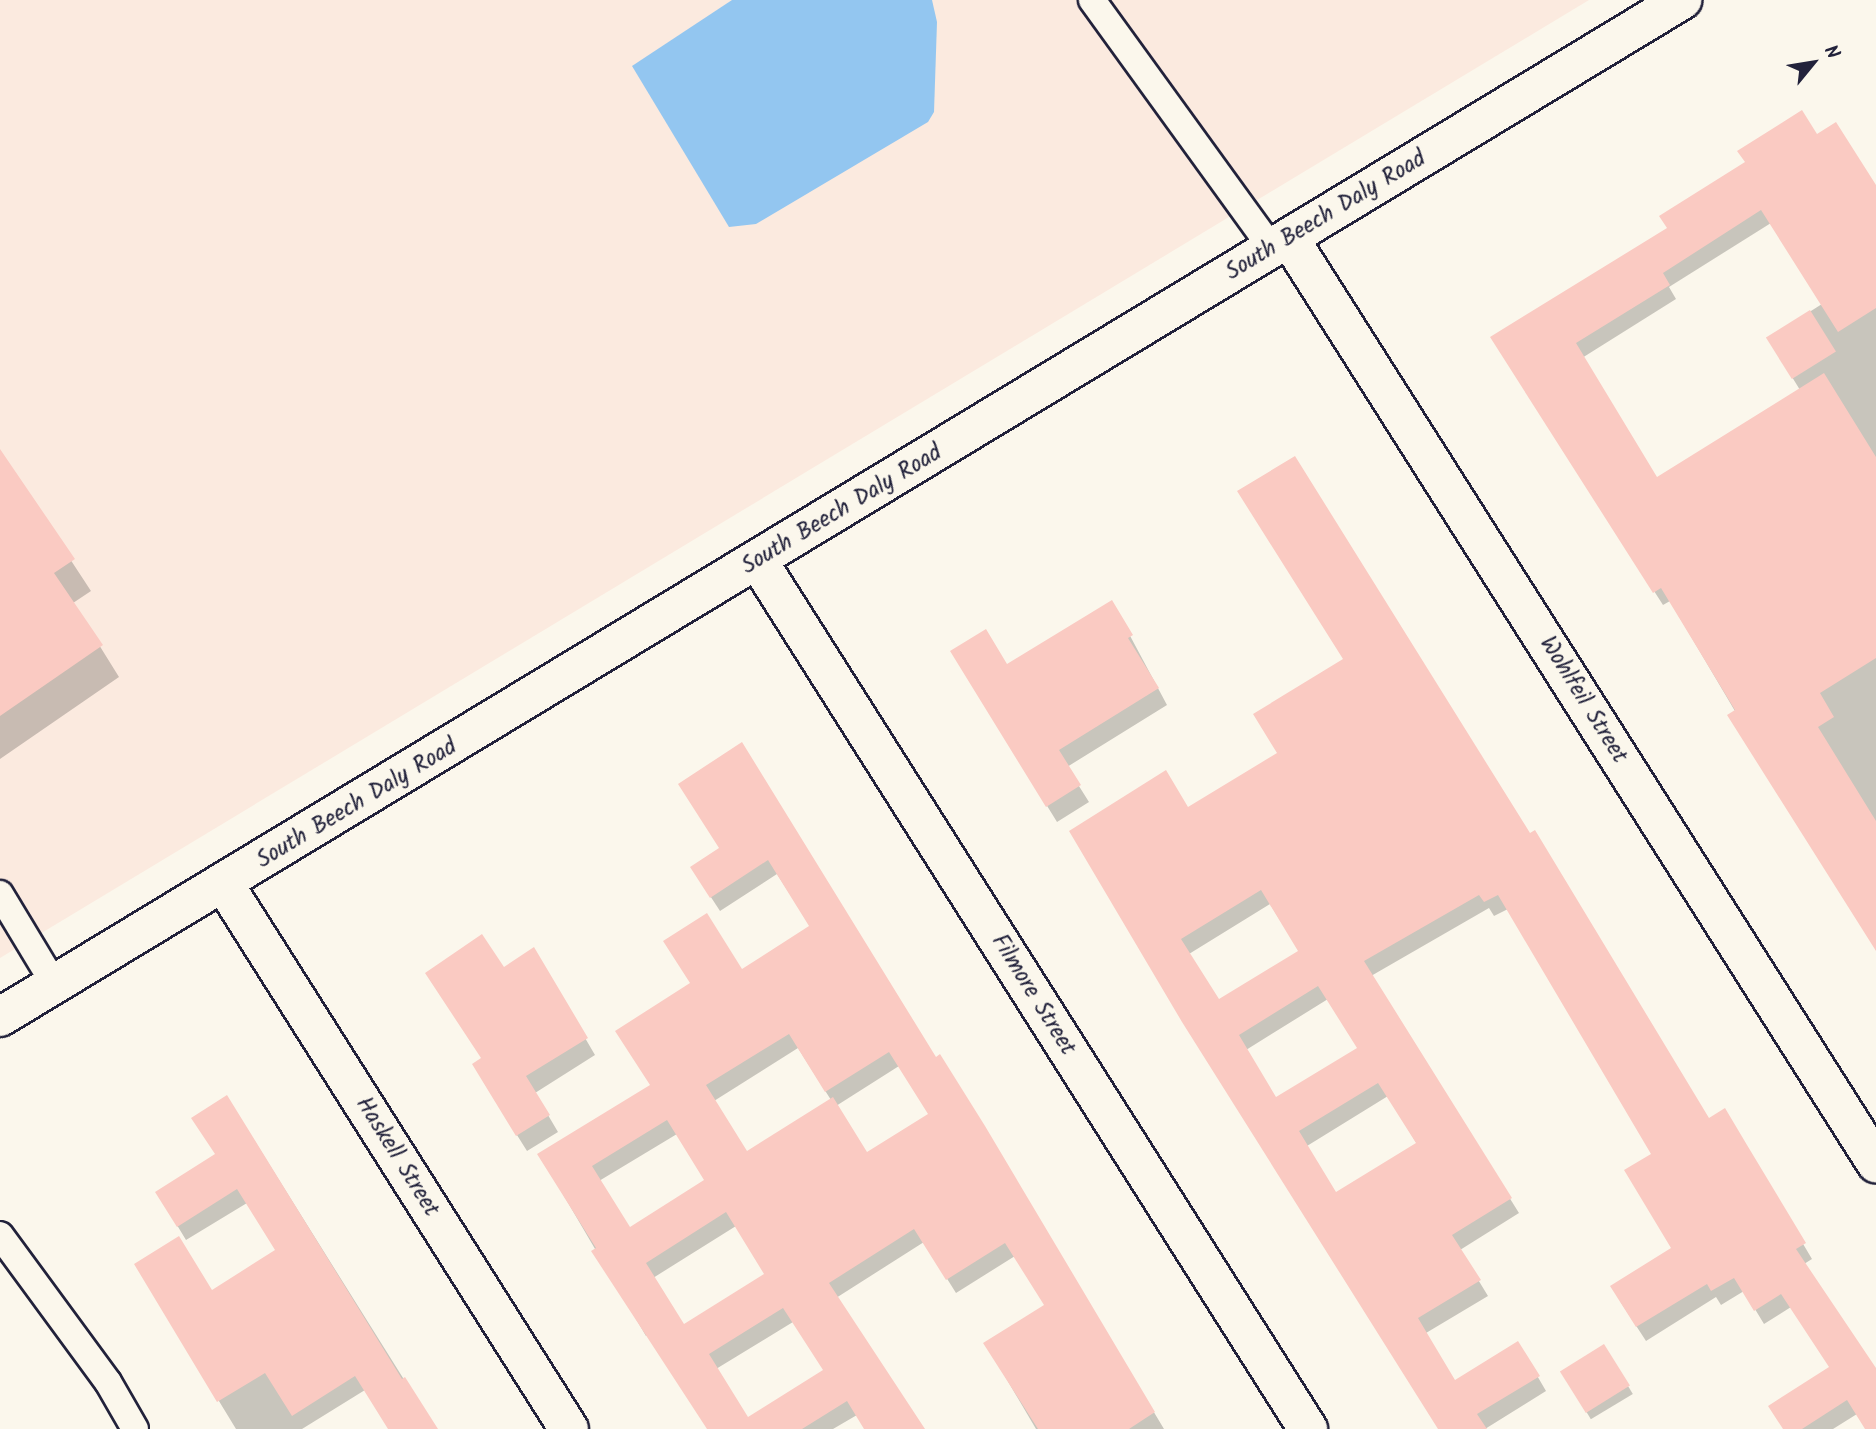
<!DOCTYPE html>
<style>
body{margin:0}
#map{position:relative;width:1876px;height:1429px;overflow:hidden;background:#fbf7ec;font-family:Kalam,sans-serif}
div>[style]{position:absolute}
.built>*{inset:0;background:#fbeadf}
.water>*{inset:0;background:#93c6f0}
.shadow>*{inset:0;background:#0003;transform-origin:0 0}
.building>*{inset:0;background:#facac2;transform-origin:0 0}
.roads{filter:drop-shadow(2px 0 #22223b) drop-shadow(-2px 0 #22223b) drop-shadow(0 2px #22223b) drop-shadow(0 -2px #22223b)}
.service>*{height:26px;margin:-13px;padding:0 13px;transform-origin:13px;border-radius:13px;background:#fbf7ec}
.minor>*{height:38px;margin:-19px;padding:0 19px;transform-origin:19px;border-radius:19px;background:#fbf7ec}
.tertiary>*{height:38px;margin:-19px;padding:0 19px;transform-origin:19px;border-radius:19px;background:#fbf7ec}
span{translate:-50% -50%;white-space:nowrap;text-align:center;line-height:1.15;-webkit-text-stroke:5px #fbf7ec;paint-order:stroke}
.street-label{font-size:23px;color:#22223b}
.north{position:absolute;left:1778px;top:28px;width:70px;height:70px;-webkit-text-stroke:5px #fbf7ec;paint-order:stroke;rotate:60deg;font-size:19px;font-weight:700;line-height:28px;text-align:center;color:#22223b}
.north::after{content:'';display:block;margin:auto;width:24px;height:32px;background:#22223b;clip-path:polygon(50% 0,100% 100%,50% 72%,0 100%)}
</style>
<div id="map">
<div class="built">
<i style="clip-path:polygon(0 0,1589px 0,0 958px)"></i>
</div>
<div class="water">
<i style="clip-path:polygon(732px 0,932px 0,937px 22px,934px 112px,928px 122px,756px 224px,729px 227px,632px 66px)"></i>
</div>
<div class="shadow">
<i style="clip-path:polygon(evenodd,1817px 136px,1876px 188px,1876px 950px,1670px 601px,1663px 605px,1500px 351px,1817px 136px,1771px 223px,1822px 304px,1768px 338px,1800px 390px,1656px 480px,1582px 358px,1676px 299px,1669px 287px,1771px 223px)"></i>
<i style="clip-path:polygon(0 452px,91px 591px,73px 603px,119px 677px,0 759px)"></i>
<i style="clip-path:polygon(1112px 602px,1167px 705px,1067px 767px,1089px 802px,1057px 822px,962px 668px,1007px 666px)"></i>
<i style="clip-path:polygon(evenodd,1344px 659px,1708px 1121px,1724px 1111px,1812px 1259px,1804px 1264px,1876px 1371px,1876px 1429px,1866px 1429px,1857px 1414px,1833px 1429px,1784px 1429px,1831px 1368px,1791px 1307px,1764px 1324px,1744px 1291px,1721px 1305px,1716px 1297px,1646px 1341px,1620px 1301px,1673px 1248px,1653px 1154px,1508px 909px,1494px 916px,1489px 908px,1371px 976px,1519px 1213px,1460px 1250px,1488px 1296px,1426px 1333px,1455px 1382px,1518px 1343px,1546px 1391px,1485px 1429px,1440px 1429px,1071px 831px,1188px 809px,1279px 754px,1344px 659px,1270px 904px,1300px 952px,1219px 1002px,1189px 954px,1270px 904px,1344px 659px,1328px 999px,1359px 1049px,1276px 1100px,1246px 1050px,1328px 999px,1344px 659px,1388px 1096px,1417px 1144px,1336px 1194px,1307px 1146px,1388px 1096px)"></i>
<i style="clip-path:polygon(evenodd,742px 745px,935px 1059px,983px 1127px,1164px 1429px,1036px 1429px,986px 1344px,1046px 1306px,1015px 1256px,956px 1293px,924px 1242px,836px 1298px,920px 1429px,865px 1429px,857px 1415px,833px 1429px,709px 1429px,650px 1334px,646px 1336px,540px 1155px,651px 1086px,692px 984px,741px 971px,811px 927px,777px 874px,720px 911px,701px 882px,721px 849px,742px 745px,798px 1048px,831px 1100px,746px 1153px,714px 1101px,798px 1048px,742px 745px,899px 1066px,930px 1115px,866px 1155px,836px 1106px,899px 1066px,742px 745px,677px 1134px,706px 1181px,629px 1229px,599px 1181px,677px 1134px,742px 745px,736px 1226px,766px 1275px,683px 1326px,653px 1278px,736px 1226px,742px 745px,793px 1322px,825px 1371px,747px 1419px,716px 1369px,793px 1322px)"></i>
<i style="clip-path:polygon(533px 949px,595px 1055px,535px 1093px,558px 1132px,527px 1151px,483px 1081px,483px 1059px)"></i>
<i style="clip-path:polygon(227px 1097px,435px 1429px,389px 1429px,365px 1390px,302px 1429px,236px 1429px,136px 1265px,211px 1292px,277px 1251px,247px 1203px,186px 1240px,166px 1207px,217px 1155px)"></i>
<i style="left:1604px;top:1346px;width:56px;height:49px;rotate:59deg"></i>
</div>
<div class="building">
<i style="clip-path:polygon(1802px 110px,1817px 134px,1836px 122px,1876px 185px,1876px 308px,1838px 332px,1761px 210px,1663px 273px,1670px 285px,1576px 343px,1657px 477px,1824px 373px,1876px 457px,1876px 658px,1820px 693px,1834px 717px,1818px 727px,1876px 821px,1876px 951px,1727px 715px,1735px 710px,1661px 588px,1653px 593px,1490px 337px,1667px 228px,1659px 216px,1745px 162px,1737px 151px)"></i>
<i style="left:1810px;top:310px;width:49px;height:52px;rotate:58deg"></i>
<i style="clip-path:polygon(0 449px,75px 559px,54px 573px,103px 645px,0 716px)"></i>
<i style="clip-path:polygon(evenodd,1295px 456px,1530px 833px,1535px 830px,1709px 1118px,1725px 1108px,1747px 1145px,1806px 1243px,1796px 1249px,1876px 1368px,1876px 1429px,1865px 1429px,1847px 1400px,1802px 1429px,1783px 1429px,1768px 1406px,1829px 1367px,1781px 1294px,1754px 1311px,1734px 1278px,1711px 1291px,1707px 1284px,1636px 1327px,1610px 1286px,1671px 1248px,1624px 1170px,1651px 1154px,1498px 895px,1484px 902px,1479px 895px,1364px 961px,1512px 1198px,1452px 1235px,1481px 1280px,1418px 1318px,1455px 1380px,1518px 1341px,1540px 1376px,1477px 1414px,1487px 1429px,1438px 1429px,1182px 1022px,1069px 831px,1166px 770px,1188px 807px,1277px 753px,1253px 714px,1343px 659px,1237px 491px,1295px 456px,1261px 890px,1298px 951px,1219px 999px,1181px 939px,1261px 890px,1295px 456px,1318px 986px,1357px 1048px,1276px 1097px,1239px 1035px,1318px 986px,1295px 456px,1378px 1083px,1416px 1143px,1336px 1192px,1299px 1131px,1378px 1083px)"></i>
<i style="clip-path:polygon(1112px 600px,1133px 635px,1128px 638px,1159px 688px,1059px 750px,1081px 785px,1046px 807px,950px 651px,986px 629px,1007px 664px)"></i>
<i style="clip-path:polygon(evenodd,742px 742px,936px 1057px,940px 1054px,985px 1126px,1155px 1412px,1129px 1429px,1038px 1429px,983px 1343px,1044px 1305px,1005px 1243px,946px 1280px,914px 1229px,829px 1283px,925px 1429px,864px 1429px,847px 1401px,802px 1429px,707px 1429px,591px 1251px,596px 1248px,537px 1154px,650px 1085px,615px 1031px,690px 983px,663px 941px,707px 913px,742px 969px,809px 926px,768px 860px,710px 898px,690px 867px,719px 848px,678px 784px,742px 742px,789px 1034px,825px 1092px,889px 1052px,928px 1114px,867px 1152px,833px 1097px,747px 1151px,706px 1085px,789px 1034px,742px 742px,667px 1120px,704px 1180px,630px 1227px,592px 1166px,667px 1120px,742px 742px,726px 1212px,764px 1274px,684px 1324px,646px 1263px,726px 1212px,742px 742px,783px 1308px,823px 1370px,748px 1417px,709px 1354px,783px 1308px)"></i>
<i style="clip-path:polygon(482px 934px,504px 967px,534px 947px,588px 1038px,526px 1076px,550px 1115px,516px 1136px,472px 1064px,481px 1058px,425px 973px)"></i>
<i style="clip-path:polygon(227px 1095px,402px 1379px,405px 1377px,438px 1429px,388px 1429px,355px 1376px,292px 1416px,265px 1373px,217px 1402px,134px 1264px,179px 1236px,212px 1290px,275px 1250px,237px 1189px,177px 1227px,155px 1192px,215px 1154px,191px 1118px)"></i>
<i style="left:1604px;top:1344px;width:49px;height:52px;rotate:58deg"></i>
</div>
<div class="roads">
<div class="service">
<i style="left:1092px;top:0;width:307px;rotate:54.1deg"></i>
<i style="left:0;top:894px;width:106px;rotate:58.9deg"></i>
<i style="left:0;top:1235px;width:182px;rotate:53.7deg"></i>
<i style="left:108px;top:1382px;width:54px;rotate:60.1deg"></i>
</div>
<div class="minor">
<i style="left:1289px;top:238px;width:1096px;rotate:57.6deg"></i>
<i style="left:758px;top:561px;width:1028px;rotate:57.64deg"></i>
<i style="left:224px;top:884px;width:645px;rotate:57.67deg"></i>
</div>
<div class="tertiary">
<i style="left:0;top:1017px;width:1966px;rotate:-31.16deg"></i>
</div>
</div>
<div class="street-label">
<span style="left:1326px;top:216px;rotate:-31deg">South Beech Daly Road</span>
<span style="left:842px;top:510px;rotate:-31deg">South Beech Daly Road</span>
<span style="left:1583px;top:700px;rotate:58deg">Wohlfeil Street</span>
<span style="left:357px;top:804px;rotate:-31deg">South Beech Daly Road</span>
<span style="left:1033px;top:995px;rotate:58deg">Filmore Street</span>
<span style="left:397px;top:1157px;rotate:58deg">Haskell Street</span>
</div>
<div class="north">N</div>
</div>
